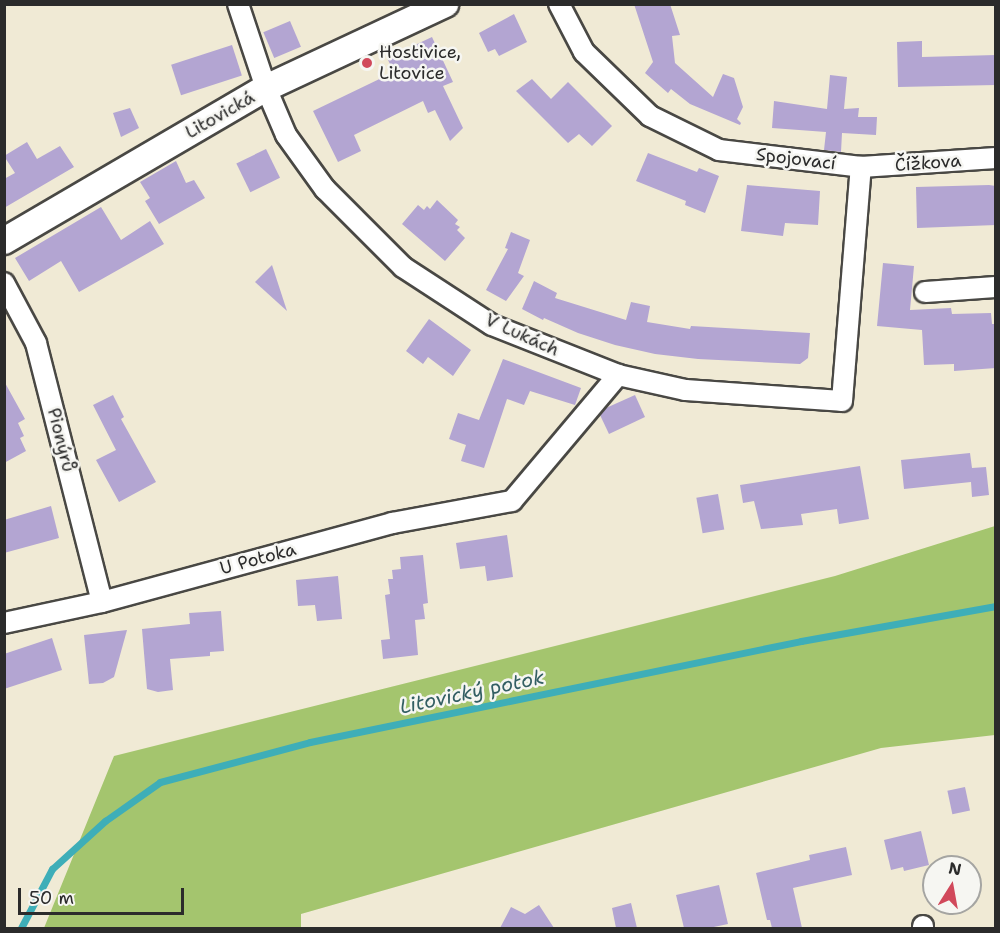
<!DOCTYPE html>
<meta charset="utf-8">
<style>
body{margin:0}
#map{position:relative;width:1000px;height:933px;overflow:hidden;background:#f0ead5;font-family:"Shantell Sans",sans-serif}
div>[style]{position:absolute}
.green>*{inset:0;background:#a4c56e}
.stream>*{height:7px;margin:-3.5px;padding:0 3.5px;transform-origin:3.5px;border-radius:3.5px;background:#3eaeb8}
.building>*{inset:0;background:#b3a5d2;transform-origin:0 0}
.roads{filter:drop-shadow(2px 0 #494844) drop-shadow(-2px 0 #494844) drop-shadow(0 2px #494844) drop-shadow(0 -2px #494844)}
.minor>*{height:20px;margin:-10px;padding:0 10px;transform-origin:10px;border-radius:10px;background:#fff}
.tertiary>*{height:26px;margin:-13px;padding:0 13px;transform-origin:13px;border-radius:13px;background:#fff}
.dots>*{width:16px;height:16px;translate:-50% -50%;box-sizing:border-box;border:3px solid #f6f6f2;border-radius:50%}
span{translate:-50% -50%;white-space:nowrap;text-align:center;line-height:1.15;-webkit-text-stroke:5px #f6f6f2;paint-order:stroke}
.poi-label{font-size:18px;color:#2b2b2b}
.left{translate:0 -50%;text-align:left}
.street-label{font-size:18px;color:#2b2b2b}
.water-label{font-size:20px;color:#335f63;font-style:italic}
.frame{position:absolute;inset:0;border:6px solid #2b2b2b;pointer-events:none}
.north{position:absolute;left:922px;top:855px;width:60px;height:60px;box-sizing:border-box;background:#f6f6f2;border:2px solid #a5a5a2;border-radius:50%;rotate:11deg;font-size:16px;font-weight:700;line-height:24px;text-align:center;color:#2b2b2b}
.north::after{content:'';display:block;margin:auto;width:21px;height:27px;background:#d1495b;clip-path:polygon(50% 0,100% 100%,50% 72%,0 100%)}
.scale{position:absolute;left:18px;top:888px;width:166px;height:27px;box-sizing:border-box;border:3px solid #2b2b2b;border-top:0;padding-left:8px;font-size:18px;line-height:21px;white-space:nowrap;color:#2b2b2b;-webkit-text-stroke:4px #f6f6f2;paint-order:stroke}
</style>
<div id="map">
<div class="green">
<i style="clip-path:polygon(995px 526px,995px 735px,881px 748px,301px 914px,301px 928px,44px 928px,114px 756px,835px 576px)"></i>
</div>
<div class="stream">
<i style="left:21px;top:928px;width:67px;rotate:-62.3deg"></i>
<i style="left:52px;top:869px;width:72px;rotate:-42.2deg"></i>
<i style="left:105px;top:821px;width:67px;rotate:-35.3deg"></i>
<i style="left:160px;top:782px;width:155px;rotate:-14.9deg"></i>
<i style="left:310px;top:742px;width:501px;rotate:-11.62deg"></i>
<i style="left:801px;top:641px;width:198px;rotate:-10.2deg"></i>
</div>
<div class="building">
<i style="clip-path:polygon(634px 4px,670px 4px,680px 35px,672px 36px,675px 63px,713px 97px,723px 74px,734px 78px,743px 107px,737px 119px,741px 123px,740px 125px,690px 104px,671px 89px,668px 93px,645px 73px,653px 62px)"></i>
<i style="clip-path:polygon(514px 14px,527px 42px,499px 56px,495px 49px,488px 52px,479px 33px)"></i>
<i style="left:290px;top:21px;width:28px;height:29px;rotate:67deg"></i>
<i style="clip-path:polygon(432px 37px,453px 82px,443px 86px,463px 128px,450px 141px,435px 110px,428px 113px,423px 101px,354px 135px,361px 151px,338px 162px,313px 111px,394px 72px,387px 58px)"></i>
<i style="clip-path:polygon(922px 41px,922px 57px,996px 55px,996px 85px,898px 87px,897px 42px)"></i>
<i style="left:232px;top:45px;width:32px;height:64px;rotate:72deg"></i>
<i style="clip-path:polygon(830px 75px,847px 77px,844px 109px,859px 108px,858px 117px,877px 117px,876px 135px,842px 133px,841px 152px,824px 150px,826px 132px,772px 128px,774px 101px,827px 109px)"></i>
<i style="clip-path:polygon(532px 79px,551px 99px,568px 82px,612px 126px,592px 146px,579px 134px,568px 143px,516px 91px)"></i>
<i style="clip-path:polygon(130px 108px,139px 128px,121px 137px,113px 113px)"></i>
<i style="clip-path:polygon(27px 142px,37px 159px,60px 146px,74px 167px,4px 208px,4px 179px,15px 173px,4px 156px)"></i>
<i style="left:266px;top:149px;width:32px;height:33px;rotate:64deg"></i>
<i style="clip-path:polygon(648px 153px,697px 172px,699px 168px,719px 176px,705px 213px,685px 205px,686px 201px,636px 181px)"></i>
<i style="clip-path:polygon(176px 161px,186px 183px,194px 180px,205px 198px,159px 224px,145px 201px,150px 198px,140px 182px)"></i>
<i style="clip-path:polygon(747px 185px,820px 191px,818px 225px,785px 223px,783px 236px,741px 231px)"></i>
<i style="clip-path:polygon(989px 185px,996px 186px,996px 225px,917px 228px,916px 187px)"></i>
<i style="clip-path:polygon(437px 200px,458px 220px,455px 224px,460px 227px,457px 230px,465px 238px,445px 261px,402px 224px,418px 205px,424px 210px,427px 206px,430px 209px)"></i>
<i style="clip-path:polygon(101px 207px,121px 240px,150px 221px,164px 244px,79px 292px,61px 261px,29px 281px,15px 258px)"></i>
<i style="clip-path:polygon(511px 232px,530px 240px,518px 273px,524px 276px,506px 301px,486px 290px,508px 249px,505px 248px)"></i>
<i style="clip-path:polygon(883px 263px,914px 266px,910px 310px,951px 308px,952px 314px,991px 313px,992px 324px,996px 324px,996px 368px,954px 371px,954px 364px,924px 365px,922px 330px,877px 326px)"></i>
<i style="clip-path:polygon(272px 265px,287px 311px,255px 282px)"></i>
<i style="clip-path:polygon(534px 281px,557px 293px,555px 298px,626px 320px,631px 302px,650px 306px,647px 322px,690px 329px,691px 326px,810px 333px,808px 358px,800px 364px,698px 359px,655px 354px,615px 345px,578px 333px,544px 318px,543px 320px,522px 309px)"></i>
<i style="clip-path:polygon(429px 319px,471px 350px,453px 376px,428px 357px,423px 364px,406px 351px)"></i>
<i style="clip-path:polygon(503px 359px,581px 388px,575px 405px,530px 391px,524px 405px,507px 399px,484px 468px,461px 461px,466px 445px,449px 439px,458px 413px,479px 420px)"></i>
<i style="clip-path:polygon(4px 381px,25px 419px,18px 423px,24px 436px,20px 438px,26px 451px,4px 463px)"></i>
<i style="clip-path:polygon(113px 395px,124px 417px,121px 419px,156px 482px,119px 502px,96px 460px,116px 450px,93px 405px)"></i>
<i style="clip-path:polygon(635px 395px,645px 417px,609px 434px,600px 415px,606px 408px)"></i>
<i style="clip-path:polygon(970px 453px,972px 468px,986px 467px,989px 495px,972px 497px,971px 482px,904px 489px,901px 460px)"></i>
<i style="clip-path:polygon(860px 466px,869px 519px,839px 524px,837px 509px,801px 514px,803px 525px,761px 529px,754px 501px,743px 503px,740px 485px)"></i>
<i style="left:718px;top:494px;width:36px;height:22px;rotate:80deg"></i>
<i style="clip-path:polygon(51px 506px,59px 538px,4px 553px,4px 520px)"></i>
<i style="clip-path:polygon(507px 535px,513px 577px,487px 581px,485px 566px,460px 569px,456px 543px)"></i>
<i style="clip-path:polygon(423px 555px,428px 603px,423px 604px,425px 619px,415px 620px,418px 655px,383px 659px,381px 640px,390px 639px,385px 595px,390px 594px,388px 579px,393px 579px,392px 570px,401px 569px,400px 557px)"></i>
<i style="clip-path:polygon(338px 576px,342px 619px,317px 621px,315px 605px,298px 606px,296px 580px)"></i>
<i style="clip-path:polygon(221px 611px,224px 651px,210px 652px,210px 656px,170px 659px,173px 690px,158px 692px,147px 689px,142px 629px,190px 624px,189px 613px)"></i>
<i style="clip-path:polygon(127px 630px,114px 677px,103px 683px,89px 684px,84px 635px)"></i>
<i style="clip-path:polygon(52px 638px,62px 670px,4px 689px,4px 654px)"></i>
<i style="left:965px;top:787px;width:24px;height:18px;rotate:78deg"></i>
<i style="clip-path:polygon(921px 831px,929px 865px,904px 871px,903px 867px,891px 870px,884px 840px)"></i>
<i style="clip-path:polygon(846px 847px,852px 875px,793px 888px,802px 928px,772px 928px,770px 920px,767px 920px,756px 873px,810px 860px,809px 855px)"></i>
<i style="clip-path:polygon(719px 885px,728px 924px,709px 928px,684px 928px,676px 895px)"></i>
<i style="clip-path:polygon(631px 903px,637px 928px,616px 928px,612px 908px)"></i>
<i style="clip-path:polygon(539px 905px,554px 928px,500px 928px,511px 907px,525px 914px)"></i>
</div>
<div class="roads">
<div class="minor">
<i style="left:238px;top:4px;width:89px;rotate:71.6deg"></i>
<i style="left:266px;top:88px;width:51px;rotate:66.9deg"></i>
<i style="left:286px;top:135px;width:67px;rotate:54.2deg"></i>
<i style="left:325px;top:189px;width:110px;rotate:45deg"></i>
<i style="left:403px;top:267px;width:106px;rotate:33.1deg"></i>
<i style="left:492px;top:325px;width:136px;rotate:21.6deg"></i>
<i style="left:618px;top:375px;width:69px;rotate:12.6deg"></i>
<i style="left:685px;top:390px;width:157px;rotate:4deg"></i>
<i style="left:842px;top:401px;width:235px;rotate:-85.4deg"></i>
<i style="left:559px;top:4px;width:54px;rotate:62.5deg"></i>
<i style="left:584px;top:52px;width:92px;rotate:44.1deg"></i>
<i style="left:650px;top:116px;width:77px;rotate:26.2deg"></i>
<i style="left:719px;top:150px;width:143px;rotate:6.8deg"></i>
<i style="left:861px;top:167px;width:135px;rotate:-3.8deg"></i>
<i style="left:4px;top:283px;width:68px;rotate:61.9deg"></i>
<i style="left:36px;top:343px;width:267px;rotate:75.7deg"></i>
<i style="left:925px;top:292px;width:71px;rotate:-4deg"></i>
<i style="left:4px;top:623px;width:100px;rotate:-12.1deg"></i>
<i style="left:102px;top:602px;width:301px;rotate:-15.2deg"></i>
<i style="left:392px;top:523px;width:122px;rotate:-10.4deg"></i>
<i style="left:512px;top:501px;width:165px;rotate:-49.9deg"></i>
<i style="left:923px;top:926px;width:2px;rotate:90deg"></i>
</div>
<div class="tertiary">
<i style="left:4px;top:241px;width:303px;rotate:-30.3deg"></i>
<i style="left:266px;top:88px;width:198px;rotate:-25.1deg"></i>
</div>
</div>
<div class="dots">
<i style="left:367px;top:63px;background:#d1495b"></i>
</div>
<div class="poi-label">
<span class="left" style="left:379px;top:63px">Hostivice,<br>Litovice</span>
</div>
<div class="street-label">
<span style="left:220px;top:115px;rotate:-30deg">Litovická</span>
<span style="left:796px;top:159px;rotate:7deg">Spojovací</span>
<span style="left:928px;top:163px;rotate:-4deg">Čížkova</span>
<span style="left:522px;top:335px;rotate:24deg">V Lukách</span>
<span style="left:61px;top:440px;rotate:76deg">Pionýrů</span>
<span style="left:258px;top:559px;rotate:-15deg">U Potoka</span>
</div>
<div class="water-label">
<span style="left:472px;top:692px;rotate:-12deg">Litovický potok</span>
</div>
<div class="frame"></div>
<div class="north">N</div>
<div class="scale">50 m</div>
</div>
